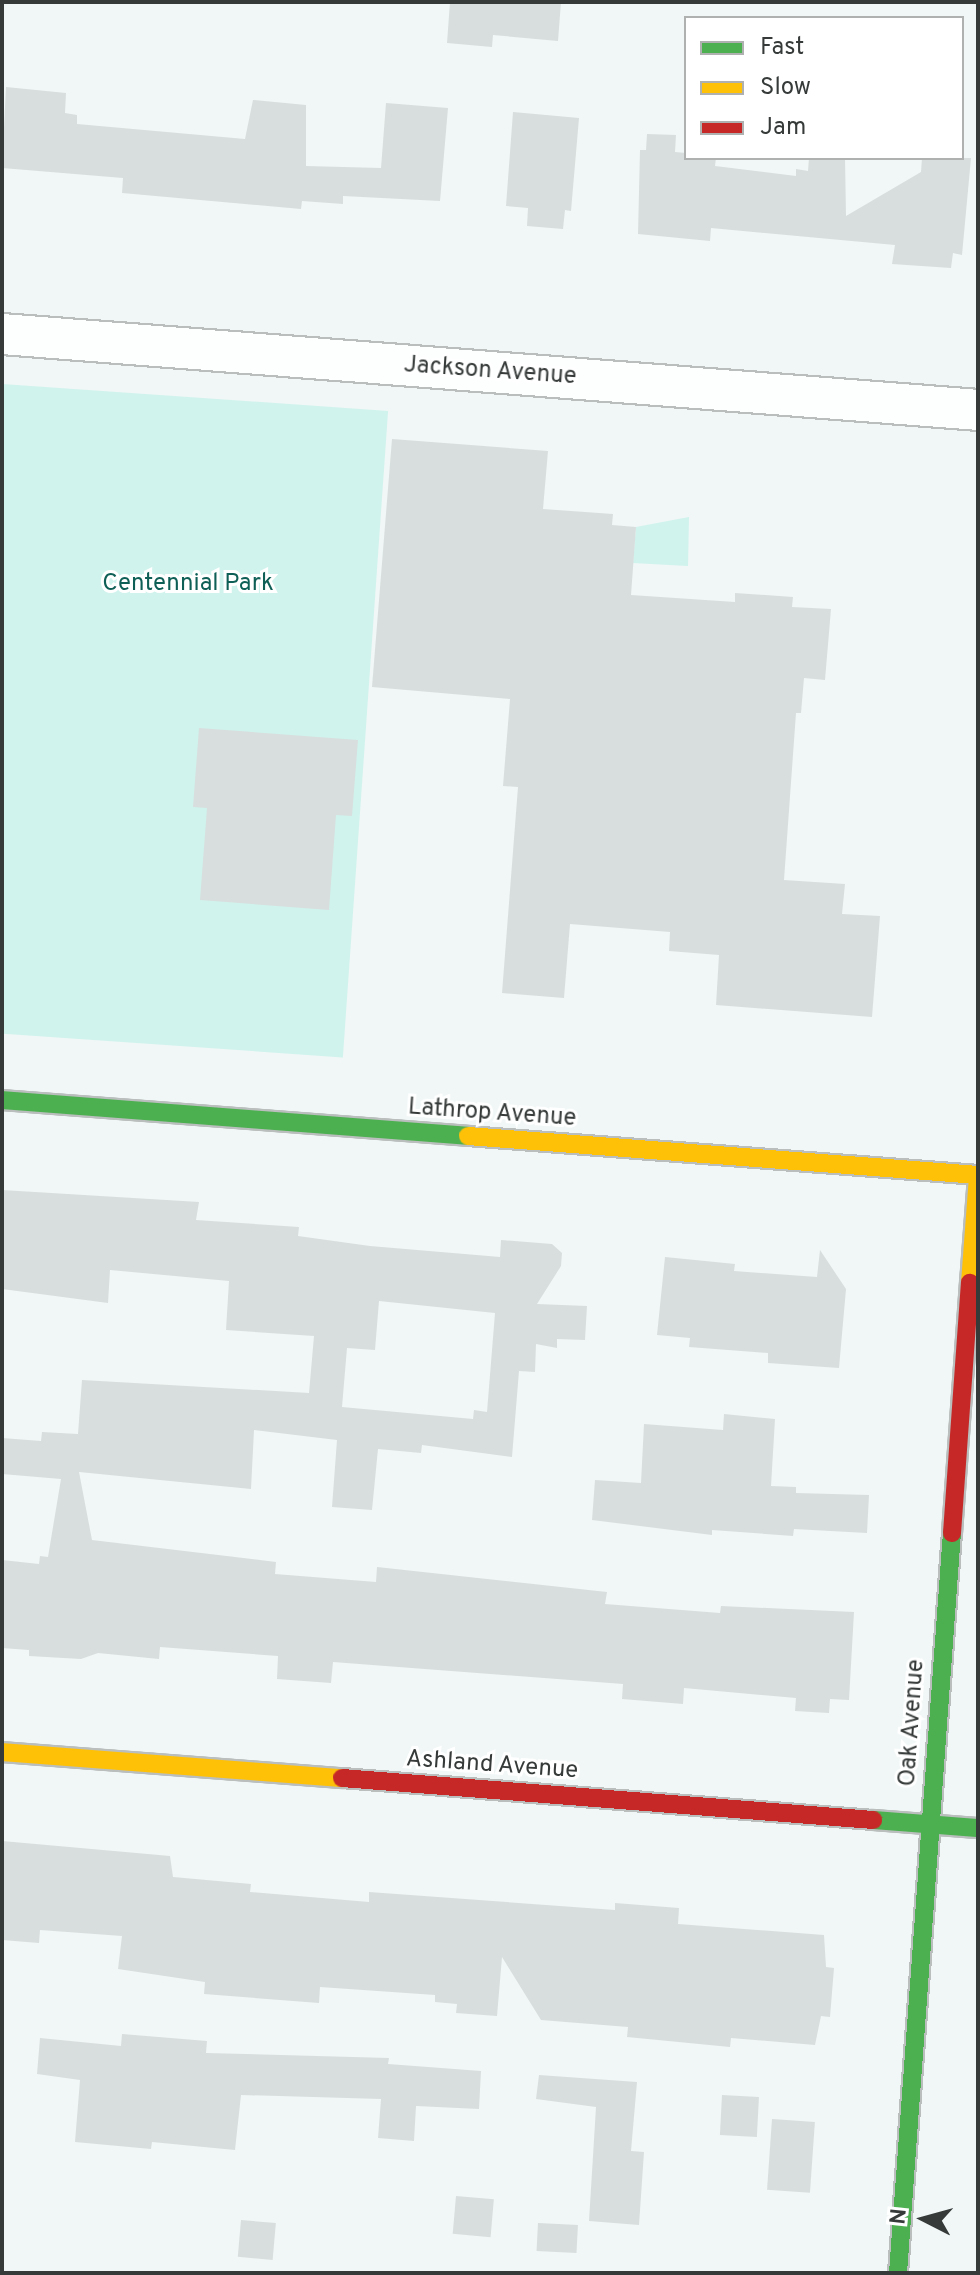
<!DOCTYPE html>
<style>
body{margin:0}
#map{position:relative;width:980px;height:2275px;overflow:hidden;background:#f0f7f6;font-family:Overpass,sans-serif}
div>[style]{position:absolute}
.green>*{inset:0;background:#d0f3ed;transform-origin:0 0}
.building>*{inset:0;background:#d8dedd;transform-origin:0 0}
.roads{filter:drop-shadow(2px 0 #babfbe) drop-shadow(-2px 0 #babfbe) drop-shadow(0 2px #babfbe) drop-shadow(0 -2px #babfbe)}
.street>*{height:40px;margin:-20px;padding:0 20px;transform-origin:20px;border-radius:20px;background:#fdfefe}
.fast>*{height:18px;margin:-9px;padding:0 9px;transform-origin:9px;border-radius:9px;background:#4caf50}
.slow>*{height:18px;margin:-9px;padding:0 9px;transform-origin:9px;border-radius:9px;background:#ffc107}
.jam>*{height:18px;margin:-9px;padding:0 9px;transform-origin:9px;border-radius:9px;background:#c62828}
span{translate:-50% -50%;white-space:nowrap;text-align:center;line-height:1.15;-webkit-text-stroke:6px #fff;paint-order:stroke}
.street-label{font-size:24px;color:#363b3a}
.park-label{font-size:24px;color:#0e5f56}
.frame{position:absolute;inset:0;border:4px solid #363b3a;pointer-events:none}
.legend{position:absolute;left:684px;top:16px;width:280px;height:144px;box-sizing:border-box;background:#fff;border:2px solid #afb1b0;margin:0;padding:10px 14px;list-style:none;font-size:24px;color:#363b3a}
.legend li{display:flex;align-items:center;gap:16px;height:40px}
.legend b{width:40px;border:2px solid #afb1b0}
.north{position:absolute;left:884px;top:2179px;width:80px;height:80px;-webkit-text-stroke:6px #fff;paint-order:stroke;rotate:276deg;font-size:22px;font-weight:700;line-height:32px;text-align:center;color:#363b3a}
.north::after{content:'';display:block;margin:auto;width:28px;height:36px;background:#363b3a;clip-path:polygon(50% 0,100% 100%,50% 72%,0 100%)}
</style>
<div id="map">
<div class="green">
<i style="left:2px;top:384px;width:387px;height:648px;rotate:4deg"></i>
<i style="clip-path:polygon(689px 517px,688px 566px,633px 563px,636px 527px)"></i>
</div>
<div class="building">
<i style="clip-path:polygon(450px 2px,561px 2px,558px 41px,493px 35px,492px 47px,447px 43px)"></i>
<i style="clip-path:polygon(6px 87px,66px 93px,65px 113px,77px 115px,77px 124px,245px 139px,253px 100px,306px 105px,306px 166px,381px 168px,386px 103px,448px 108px,440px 201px,343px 196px,343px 204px,302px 201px,301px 209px,122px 193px,123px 178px,2px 168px)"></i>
<i style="clip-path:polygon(513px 112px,579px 118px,571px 211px,565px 210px,563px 229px,527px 226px,528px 208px,506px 206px)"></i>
<i style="clip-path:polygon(647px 134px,676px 135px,675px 152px,686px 153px,686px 158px,716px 158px,715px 166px,796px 176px,796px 169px,808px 171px,809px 158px,845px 158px,846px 216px,921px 172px,922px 158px,971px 158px,962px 255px,953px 253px,951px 268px,892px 264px,895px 245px,711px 228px,710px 241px,638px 234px,640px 150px,646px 150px)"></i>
<i style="clip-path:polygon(392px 439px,548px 451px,543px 509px,613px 514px,612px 525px,636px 527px,631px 595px,735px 602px,735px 593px,793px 597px,792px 607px,831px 609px,825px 680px,804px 678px,801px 713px,796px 713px,784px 880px,845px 884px,842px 914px,880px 916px,872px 1017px,716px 1005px,719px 955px,669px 951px,670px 932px,570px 924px,564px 998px,502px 993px,518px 787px,503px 786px,510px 699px,372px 687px)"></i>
<i style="clip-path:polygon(199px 728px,358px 740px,352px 816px,336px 815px,329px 910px,200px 900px,207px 808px,193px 807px)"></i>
<i style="clip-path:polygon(evenodd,2px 1190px,199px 1202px,196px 1220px,299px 1227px,298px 1236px,370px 1246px,500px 1257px,501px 1240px,552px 1244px,562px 1253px,561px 1266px,537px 1304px,587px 1306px,585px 1340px,557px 1339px,557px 1348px,536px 1344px,535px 1372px,519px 1371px,512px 1457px,422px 1445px,421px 1453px,378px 1449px,372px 1510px,332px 1507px,337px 1440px,254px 1430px,251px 1489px,79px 1472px,92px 1540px,276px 1562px,275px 1574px,376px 1582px,377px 1567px,607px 1592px,605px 1604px,720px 1613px,721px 1606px,854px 1612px,849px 1700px,830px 1699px,829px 1713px,795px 1711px,796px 1698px,684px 1688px,683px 1704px,622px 1699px,623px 1684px,333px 1662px,331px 1683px,277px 1679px,278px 1656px,160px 1647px,159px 1659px,98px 1653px,81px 1659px,29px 1656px,29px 1650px,2px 1648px,2px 1560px,39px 1564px,40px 1556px,48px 1557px,61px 1479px,2px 1474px,2px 1438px,41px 1441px,42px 1432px,78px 1434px,82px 1380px,309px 1393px,314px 1336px,226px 1330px,229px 1281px,110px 1270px,108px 1303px,2px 1289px,2px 1190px,379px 1301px,495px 1313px,487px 1412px,474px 1410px,473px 1419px,342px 1407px,347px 1348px,375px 1350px,379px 1301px)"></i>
<i style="clip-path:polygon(820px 1250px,846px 1289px,839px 1368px,768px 1363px,768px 1353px,689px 1347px,690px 1338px,657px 1335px,665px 1257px,735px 1264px,734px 1271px,817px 1277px)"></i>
<i style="clip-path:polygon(724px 1414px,775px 1419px,771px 1486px,796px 1487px,796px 1493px,869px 1495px,867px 1533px,794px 1529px,793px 1536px,712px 1530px,712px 1535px,592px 1520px,595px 1480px,641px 1483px,644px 1424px,723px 1430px)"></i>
<i style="clip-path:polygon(2px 1841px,170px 1856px,173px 1877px,251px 1884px,250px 1892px,369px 1902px,369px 1892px,615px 1910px,615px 1903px,679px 1908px,678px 1924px,824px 1935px,826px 1967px,834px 1968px,830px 2017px,821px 2016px,815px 2045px,731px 2038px,730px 2047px,627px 2037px,628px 2027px,541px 2020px,502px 1957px,497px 2016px,456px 2013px,457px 2004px,435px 2002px,435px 1995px,320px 1987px,319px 2003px,204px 1994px,205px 1982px,118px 1969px,122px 1936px,40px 1930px,39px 1943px,2px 1940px)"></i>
<i style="clip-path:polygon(122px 2034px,207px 2041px,206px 2053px,389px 2058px,388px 2064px,481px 2071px,479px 2109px,416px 2106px,414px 2141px,378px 2138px,381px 2099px,241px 2095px,235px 2150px,152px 2142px,151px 2149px,75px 2142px,80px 2080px,37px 2074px,40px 2038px,121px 2046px)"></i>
<i style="clip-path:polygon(539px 2075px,637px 2082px,631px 2151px,644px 2152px,639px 2225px,589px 2221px,596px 2107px,536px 2099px)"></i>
<i style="left:722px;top:2095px;width:37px;height:40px;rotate:3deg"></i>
<i style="left:772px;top:2119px;width:43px;height:71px;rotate:4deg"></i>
<i style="left:456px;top:2196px;width:38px;height:38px;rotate:5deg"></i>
<i style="left:241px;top:2220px;width:35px;height:37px;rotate:5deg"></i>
<i style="left:538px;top:2223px;width:40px;height:28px;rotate:3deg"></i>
</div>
<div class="roads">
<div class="street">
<i style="left:2px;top:334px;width:979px;rotate:4.45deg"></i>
</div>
<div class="fast">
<i style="left:2px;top:1100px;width:467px;rotate:4.4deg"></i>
<i style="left:873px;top:1820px;width:105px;rotate:4.4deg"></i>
<i style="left:898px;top:2273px;width:742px;rotate:-85.83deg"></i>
</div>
<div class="slow">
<i style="left:468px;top:1136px;width:511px;rotate:4.37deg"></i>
<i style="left:970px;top:1283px;width:106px;rotate:-85.7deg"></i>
<i style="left:2px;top:1752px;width:341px;rotate:4.4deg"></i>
</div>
<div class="jam">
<i style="left:952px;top:1533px;width:251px;rotate:-85.9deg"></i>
<i style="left:342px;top:1778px;width:533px;rotate:4.52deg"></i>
</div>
</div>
<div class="street-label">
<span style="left:490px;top:372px;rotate:4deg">Jackson Avenue</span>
<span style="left:492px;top:1114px;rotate:4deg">Lathrop Avenue</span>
<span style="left:913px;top:1723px;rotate:-86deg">Oak Avenue</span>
<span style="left:492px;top:1766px;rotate:4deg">Ashland Avenue</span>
</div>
<div class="park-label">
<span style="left:188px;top:585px">Centennial Park</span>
</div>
<div class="frame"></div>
<ul class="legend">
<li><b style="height:10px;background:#4caf50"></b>Fast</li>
<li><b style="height:10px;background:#ffc107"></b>Slow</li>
<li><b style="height:10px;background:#c62828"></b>Jam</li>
</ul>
<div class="north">N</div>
</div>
